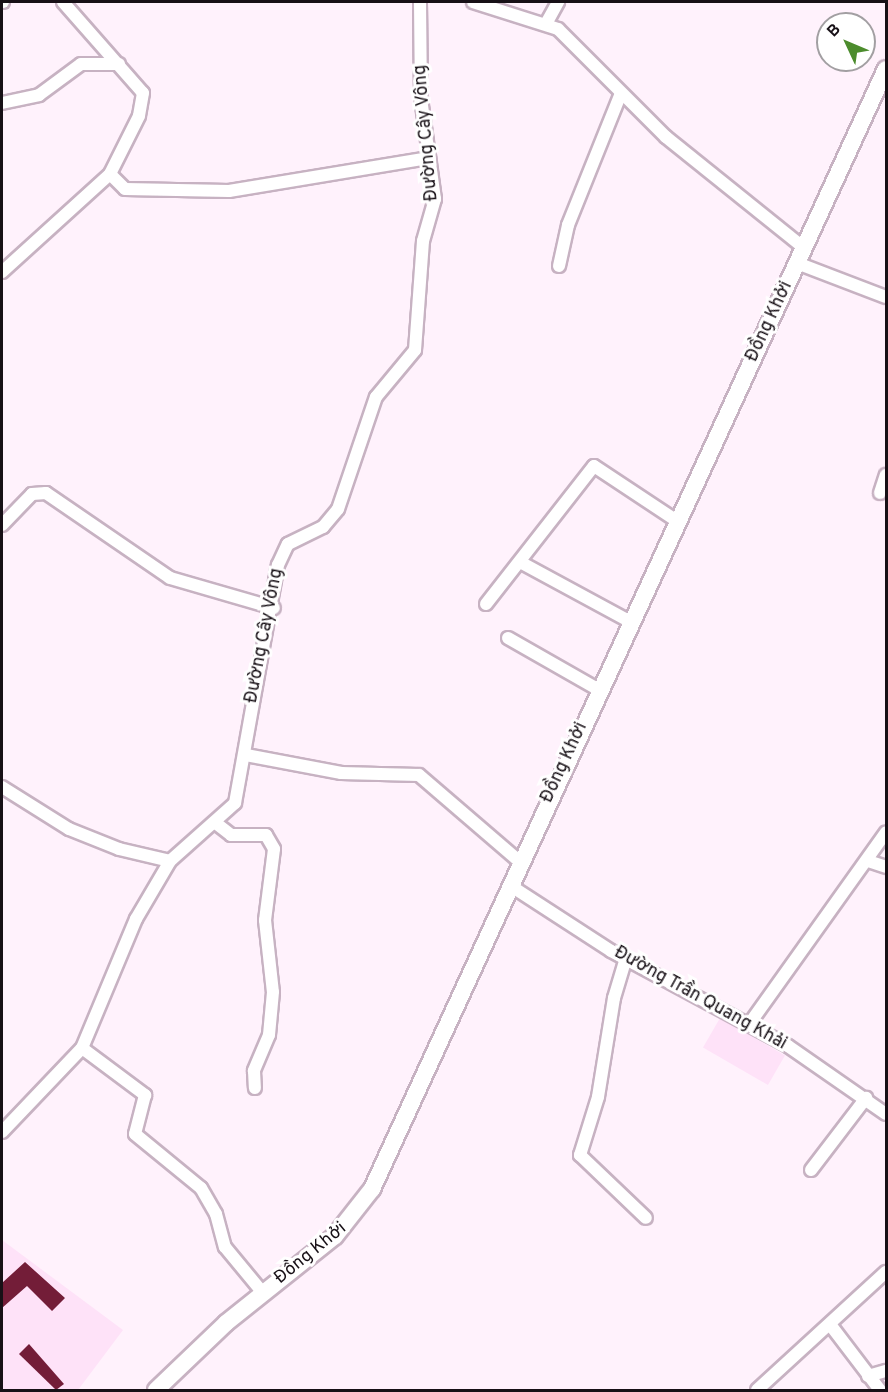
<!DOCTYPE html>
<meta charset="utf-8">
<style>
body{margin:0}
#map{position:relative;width:888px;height:1392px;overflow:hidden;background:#fff2fc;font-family:Overpass,sans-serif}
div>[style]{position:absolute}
.built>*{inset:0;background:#fee2f8;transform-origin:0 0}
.building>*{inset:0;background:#731d38}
.roads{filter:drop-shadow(2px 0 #c7b2c2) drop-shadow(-2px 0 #c7b2c2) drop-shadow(0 2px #c7b2c2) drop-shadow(0 -2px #c7b2c2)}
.minor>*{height:12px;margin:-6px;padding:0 6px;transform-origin:6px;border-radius:6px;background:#fff}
.secondary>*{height:16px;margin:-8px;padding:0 8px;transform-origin:8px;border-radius:8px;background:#fff}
span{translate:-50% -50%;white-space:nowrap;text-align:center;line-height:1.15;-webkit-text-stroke:6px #fff;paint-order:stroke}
.street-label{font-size:18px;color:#171016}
.frame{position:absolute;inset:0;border:3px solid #171016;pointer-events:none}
.north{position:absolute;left:816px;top:12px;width:60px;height:60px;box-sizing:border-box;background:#fff;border:2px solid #a29fa2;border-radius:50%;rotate:314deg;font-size:16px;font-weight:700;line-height:24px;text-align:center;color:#171016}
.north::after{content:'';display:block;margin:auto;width:21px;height:27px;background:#4c8c2d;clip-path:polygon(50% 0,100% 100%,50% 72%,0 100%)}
</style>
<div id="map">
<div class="built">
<i style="left:720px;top:1018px;width:75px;height:34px;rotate:30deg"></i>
<i style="clip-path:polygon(2px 1240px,123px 1330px,78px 1390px,2px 1390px)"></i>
</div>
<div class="building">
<i style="clip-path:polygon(25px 1262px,65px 1298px,52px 1311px,27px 1286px,2px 1308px,2px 1283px)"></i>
<i style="clip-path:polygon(29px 1344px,64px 1384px,56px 1390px,19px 1354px)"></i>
</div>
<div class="roads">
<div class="minor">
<i style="left:2px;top:2px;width:1px"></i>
<i style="left:63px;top:2px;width:121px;rotate:48.7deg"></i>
<i style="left:143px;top:93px;width:23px;rotate:100deg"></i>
<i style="left:139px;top:116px;width:65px;rotate:116.6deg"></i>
<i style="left:110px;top:174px;width:21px;rotate:45deg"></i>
<i style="left:125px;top:189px;width:104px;rotate:1.1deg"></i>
<i style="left:229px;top:191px;width:203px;rotate:-9.4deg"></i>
<i style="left:473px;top:2px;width:89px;rotate:17.6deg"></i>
<i style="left:558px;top:29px;width:153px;rotate:45deg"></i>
<i style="left:666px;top:137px;width:177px;rotate:38.8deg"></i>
<i style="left:547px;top:22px;width:23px;rotate:-61deg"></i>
<i style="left:2px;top:103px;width:38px;rotate:-12deg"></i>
<i style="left:39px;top:95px;width:52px;rotate:-36.4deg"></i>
<i style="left:81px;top:64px;width:38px"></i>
<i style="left:797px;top:263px;width:95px;rotate:20.9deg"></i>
<i style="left:559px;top:266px;width:42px;rotate:-77.6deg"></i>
<i style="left:568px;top:225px;width:142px;rotate:-68.1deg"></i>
<i style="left:2px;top:272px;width:146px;rotate:-42.2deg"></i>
<i style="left:880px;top:493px;width:19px;rotate:-72deg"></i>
<i style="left:2px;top:525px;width:43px;rotate:-45.9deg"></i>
<i style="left:32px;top:494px;width:14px;rotate:-4deg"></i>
<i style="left:46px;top:493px;width:150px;rotate:34.4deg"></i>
<i style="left:170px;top:578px;width:108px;rotate:16.1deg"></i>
<i style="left:520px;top:562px;width:126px;rotate:28.4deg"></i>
<i style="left:486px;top:604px;width:175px;rotate:-52deg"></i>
<i style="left:594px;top:466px;width:100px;rotate:33.5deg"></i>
<i style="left:508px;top:638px;width:105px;rotate:29.7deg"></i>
<i style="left:246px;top:755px;width:97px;rotate:10.7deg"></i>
<i style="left:341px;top:773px;width:78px;rotate:1.5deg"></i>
<i style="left:419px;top:775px;width:133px;rotate:40.7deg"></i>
<i style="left:2px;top:787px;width:79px;rotate:32.1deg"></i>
<i style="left:69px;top:829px;width:54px;rotate:21.8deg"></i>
<i style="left:119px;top:849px;width:52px;rotate:13.2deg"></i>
<i style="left:217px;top:824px;width:18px;rotate:38deg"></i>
<i style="left:231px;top:835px;width:35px"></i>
<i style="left:266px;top:835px;width:16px;rotate:60deg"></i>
<i style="left:274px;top:849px;width:72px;rotate:97.2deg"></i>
<i style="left:265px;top:920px;width:72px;rotate:83.7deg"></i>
<i style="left:273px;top:992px;width:43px;rotate:95.3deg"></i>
<i style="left:269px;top:1035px;width:39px;rotate:113deg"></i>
<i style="left:254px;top:1071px;width:17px;rotate:87deg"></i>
<i style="left:868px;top:861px;width:19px;rotate:18deg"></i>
<i style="left:511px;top:886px;width:119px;rotate:33deg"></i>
<i style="left:611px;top:951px;width:201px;rotate:28.2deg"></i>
<i style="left:788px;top:1046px;width:119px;rotate:34.8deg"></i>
<i style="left:626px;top:958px;width:42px;rotate:106.7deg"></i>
<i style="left:614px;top:998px;width:100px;rotate:99.2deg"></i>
<i style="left:598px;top:1097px;width:61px;rotate:107.2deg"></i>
<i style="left:580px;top:1155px;width:91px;rotate:43.7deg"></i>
<i style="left:750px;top:1023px;width:234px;rotate:-54.5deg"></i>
<i style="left:82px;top:1048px;width:79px;rotate:36.7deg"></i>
<i style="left:145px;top:1095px;width:40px;rotate:104.4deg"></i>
<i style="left:135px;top:1134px;width:85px;rotate:39.3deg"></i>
<i style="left:201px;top:1188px;width:30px;rotate:60deg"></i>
<i style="left:216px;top:1214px;width:34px;rotate:75deg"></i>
<i style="left:225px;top:1247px;width:60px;rotate:50.4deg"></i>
<i style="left:2px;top:1132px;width:116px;rotate:-46.4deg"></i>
<i style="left:82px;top:1048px;width:140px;rotate:-67.3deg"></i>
<i style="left:136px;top:919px;width:67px;rotate:-59.6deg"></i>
<i style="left:170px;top:861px;width:87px;rotate:-41.7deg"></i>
<i style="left:235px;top:803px;width:242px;rotate:-79.8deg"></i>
<i style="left:278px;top:565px;width:23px;rotate:-65deg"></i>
<i style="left:288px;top:544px;width:39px;rotate:-26deg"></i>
<i style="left:323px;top:527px;width:23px;rotate:-50deg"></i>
<i style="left:338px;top:509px;width:118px;rotate:-71.3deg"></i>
<i style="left:376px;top:397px;width:61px;rotate:-50.3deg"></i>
<i style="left:415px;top:350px;width:109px;rotate:-85.8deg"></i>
<i style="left:423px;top:241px;width:44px;rotate:-74.1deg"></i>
<i style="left:435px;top:199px;width:102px;rotate:-97.9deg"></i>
<i style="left:421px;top:98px;width:96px;rotate:-90.6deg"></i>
<i style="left:811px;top:1170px;width:91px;rotate:-52.6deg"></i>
<i style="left:832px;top:1327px;width:79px;rotate:52.7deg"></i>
<i style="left:868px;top:1376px;width:19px;rotate:-16deg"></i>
<i style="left:757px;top:1390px;width:175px;rotate:-42.5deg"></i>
</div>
<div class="secondary">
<i style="left:156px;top:1390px;width:97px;rotate:-43.7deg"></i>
<i style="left:226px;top:1323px;width:139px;rotate:-38.6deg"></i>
<i style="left:335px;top:1236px;width:60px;rotate:-51.8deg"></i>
<i style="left:372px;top:1189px;width:1232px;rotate:-65.35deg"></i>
</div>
</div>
<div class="street-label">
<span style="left:427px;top:133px;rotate:-95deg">Đường Cây Vông</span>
<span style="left:770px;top:322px;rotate:-65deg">Đồng Khởi</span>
<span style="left:265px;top:636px;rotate:-79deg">Đường Cây Vông</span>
<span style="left:565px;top:763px;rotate:-65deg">Đồng Khởi</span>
<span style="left:700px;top:999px;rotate:29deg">Đường Trần Quang Khải</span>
<span style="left:311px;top:1254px;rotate:-39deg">Đồng Khởi</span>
</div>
<div class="frame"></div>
<div class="north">B</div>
</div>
